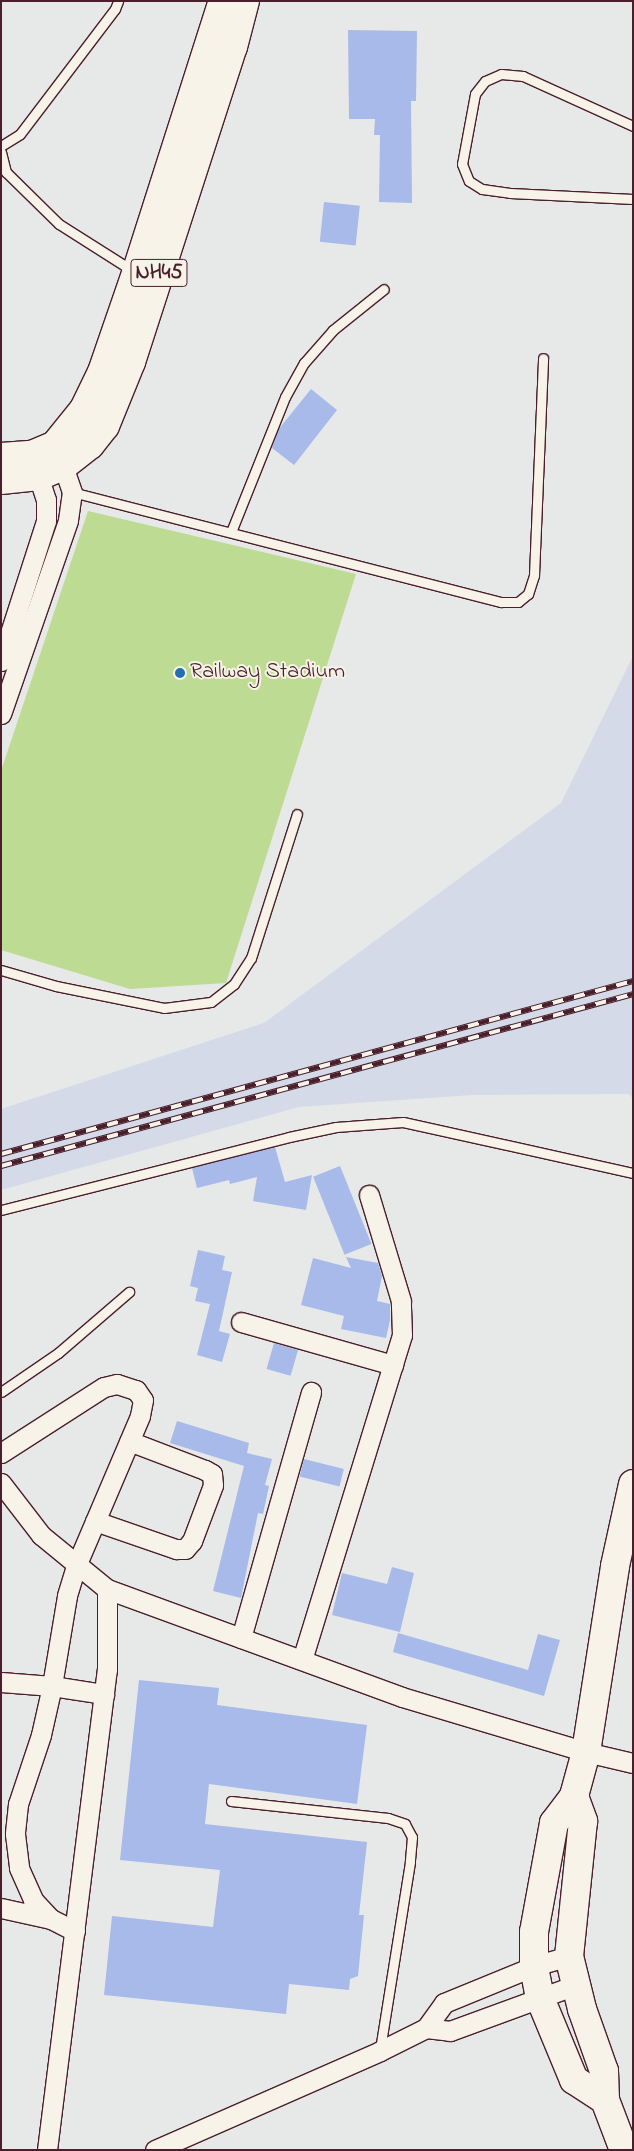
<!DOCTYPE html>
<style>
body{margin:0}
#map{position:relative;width:634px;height:2151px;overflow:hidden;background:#e7e8e8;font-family:"Indie Flower",sans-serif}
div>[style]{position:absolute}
.built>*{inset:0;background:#d4dae8}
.green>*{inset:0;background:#bddb93}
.building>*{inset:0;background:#a7bae9;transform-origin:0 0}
.roads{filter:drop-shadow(1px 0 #4a1f2b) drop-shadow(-1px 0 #4a1f2b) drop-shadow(0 1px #4a1f2b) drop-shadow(0 -1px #4a1f2b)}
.service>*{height:9px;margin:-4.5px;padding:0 4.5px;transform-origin:4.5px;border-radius:4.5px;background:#f7f3e8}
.minor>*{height:19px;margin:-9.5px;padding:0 9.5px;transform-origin:9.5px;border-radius:9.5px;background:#f7f3e8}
.primary>*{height:28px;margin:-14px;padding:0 14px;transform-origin:14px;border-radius:14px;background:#f7f3e8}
.trunk>*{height:28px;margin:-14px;padding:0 14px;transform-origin:14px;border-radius:14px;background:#f7f3e8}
.rail>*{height:5.5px;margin-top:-2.75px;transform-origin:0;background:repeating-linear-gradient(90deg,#f7f3e8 0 11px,#4a1f2b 0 22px);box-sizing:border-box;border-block:1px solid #4a1f2b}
.dots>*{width:14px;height:14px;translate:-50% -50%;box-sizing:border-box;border:2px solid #f7f3e8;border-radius:50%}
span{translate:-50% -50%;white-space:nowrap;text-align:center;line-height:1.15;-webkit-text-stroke:4px #f7f3e8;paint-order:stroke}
.shield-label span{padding:1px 4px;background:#f7f3e8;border:1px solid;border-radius:4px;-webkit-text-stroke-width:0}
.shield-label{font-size:21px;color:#4a1f2b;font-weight:700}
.poi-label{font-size:22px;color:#4a1f2b}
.left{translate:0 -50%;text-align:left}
.frame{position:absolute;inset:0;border:2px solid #4a1f2b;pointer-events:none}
</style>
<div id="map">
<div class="built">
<i style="clip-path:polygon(633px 656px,633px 1099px,629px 1094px,472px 1095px,299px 1107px,1px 1190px,1px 1109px,264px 1023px,561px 803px)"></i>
</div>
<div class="green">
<i style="clip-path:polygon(88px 511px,356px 574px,226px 983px,130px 989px,1px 950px,1px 771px)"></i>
</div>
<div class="building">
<i style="clip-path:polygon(348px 30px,417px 31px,416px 101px,411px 101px,412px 203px,379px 202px,380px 135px,374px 135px,375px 119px,349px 119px)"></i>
<i style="left:324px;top:202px;width:36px;height:40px;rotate:6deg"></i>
<i style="clip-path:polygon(311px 389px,337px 410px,294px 465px,272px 448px,278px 430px)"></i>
<i style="clip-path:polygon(275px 1147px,285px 1182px,312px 1175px,306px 1210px,253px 1201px,257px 1177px,230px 1184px,229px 1180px,197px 1188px,192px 1168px)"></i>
<i style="left:340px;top:1166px;width:84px;height:29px;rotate:68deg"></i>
<i style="clip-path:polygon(198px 1250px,225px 1256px,222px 1270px,232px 1272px,219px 1331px,230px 1334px,222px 1362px,197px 1355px,210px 1304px,195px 1301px,198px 1288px,190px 1286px)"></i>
<i style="clip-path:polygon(346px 1257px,378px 1263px,382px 1276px,377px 1301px,390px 1304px,390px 1320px,386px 1338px,341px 1329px,344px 1316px,301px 1305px,313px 1258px,351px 1268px)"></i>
<i style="left:274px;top:1343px;width:25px;height:27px;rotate:16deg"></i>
<i style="clip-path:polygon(177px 1421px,249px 1443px,247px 1453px,272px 1459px,265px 1485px,269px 1486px,263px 1514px,258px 1513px,241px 1598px,213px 1591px,244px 1466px,170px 1443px)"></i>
<i style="left:304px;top:1459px;width:41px;height:18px;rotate:14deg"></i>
<i style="clip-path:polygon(392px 1567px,414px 1573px,400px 1632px,332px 1615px,342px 1573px,387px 1584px)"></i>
<i style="clip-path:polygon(398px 1633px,528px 1670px,538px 1634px,560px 1640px,544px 1696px,393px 1652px)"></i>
<i style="clip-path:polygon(139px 1680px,219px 1688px,217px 1705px,367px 1725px,357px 1804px,209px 1784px,205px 1824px,367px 1842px,359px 1915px,364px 1915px,358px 1976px,350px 1979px,349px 1990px,289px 1984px,286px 2014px,104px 1995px,112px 1916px,213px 1927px,220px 1870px,120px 1860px)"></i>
</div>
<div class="roads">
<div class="service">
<i style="left:633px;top:126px;width:121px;rotate:-155.6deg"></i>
<i style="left:523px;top:76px;width:22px;rotate:-175deg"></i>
<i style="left:501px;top:74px;width:17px;rotate:156deg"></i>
<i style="left:485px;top:81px;width:16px;rotate:128deg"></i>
<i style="left:475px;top:94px;width:71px;rotate:100.5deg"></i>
<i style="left:462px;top:164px;width:18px;rotate:68deg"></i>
<i style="left:469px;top:181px;width:15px;rotate:32deg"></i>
<i style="left:482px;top:189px;width:28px;rotate:8deg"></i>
<i style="left:510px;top:193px;width:123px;rotate:2.8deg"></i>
<i style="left:1px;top:146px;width:22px;rotate:-32deg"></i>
<i style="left:20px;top:134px;width:157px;rotate:-52.8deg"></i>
<i style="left:115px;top:9px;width:9px;rotate:-69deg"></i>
<i style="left:1px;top:152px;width:21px;rotate:76deg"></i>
<i style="left:6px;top:172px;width:74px;rotate:44.5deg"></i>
<i style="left:59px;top:224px;width:88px;rotate:32.4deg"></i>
<i style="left:72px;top:492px;width:443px;rotate:14.4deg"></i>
<i style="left:501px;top:602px;width:17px"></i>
<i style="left:518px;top:602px;width:13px;rotate:-39deg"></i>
<i style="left:528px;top:594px;width:20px;rotate:-72deg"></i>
<i style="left:534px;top:575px;width:217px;rotate:-87.6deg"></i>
<i style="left:231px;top:532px;width:145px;rotate:-68.2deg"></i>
<i style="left:285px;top:397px;width:39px;rotate:-61deg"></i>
<i style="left:304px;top:363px;width:44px;rotate:-48.7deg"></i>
<i style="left:333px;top:330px;width:65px;rotate:-38.8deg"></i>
<i style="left:1px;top:970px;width:57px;rotate:16.2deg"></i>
<i style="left:56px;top:986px;width:110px;rotate:11.5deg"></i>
<i style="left:164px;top:1008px;width:47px;rotate:-7.3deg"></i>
<i style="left:211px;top:1002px;width:29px;rotate:-38deg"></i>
<i style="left:234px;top:984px;width:31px;rotate:-57deg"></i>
<i style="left:251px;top:958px;width:151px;rotate:-72.3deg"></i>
<i style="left:1px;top:1210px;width:297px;rotate:-14.2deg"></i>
<i style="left:289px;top:1137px;width:48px;rotate:-12deg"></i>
<i style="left:336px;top:1127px;width:67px;rotate:-4.3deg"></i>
<i style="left:403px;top:1122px;width:236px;rotate:12.5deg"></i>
<i style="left:1px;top:1392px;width:69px;rotate:-34.4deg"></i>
<i style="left:58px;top:1353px;width:94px;rotate:-40.7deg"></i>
<i style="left:231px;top:1801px;width:158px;rotate:6.2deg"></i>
<i style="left:388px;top:1818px;width:18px;rotate:19deg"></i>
<i style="left:405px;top:1824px;width:15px;rotate:62deg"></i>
<i style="left:412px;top:1837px;width:25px;rotate:95deg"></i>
<i style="left:410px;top:1862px;width:190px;rotate:99.1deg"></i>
</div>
<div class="minor">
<i style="left:1px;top:661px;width:147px;rotate:-72.2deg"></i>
<i style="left:46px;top:521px;width:21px;rotate:-90deg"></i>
<i style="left:46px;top:500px;width:36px;rotate:-108deg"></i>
<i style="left:1px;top:714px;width:205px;rotate:-70.9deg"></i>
<i style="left:68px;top:520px;width:28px;rotate:-82deg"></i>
<i style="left:72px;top:492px;width:39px;rotate:-109deg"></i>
<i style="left:241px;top:1322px;width:158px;rotate:15.8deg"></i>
<i style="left:1px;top:1453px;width:122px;rotate:-32.7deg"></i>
<i style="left:104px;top:1387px;width:13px;rotate:-13deg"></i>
<i style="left:117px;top:1384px;width:20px;rotate:18deg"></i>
<i style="left:136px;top:1390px;width:12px;rotate:55deg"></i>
<i style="left:143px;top:1400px;width:16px;rotate:101deg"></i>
<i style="left:140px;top:1416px;width:163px;rotate:113.1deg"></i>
<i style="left:76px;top:1566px;width:31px;rotate:107deg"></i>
<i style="left:67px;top:1596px;width:91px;rotate:99.5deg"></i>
<i style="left:52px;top:1686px;width:50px;rotate:102.7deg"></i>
<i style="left:41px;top:1735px;width:73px;rotate:108.4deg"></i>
<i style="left:18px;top:1804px;width:30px;rotate:96deg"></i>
<i style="left:15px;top:1834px;width:34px;rotate:83deg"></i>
<i style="left:19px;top:1868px;width:35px;rotate:66deg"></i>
<i style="left:33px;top:1900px;width:26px;rotate:47deg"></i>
<i style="left:51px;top:1919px;width:27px;rotate:27deg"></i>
<i style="left:1px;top:1483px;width:66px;rotate:52.4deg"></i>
<i style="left:41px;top:1535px;width:85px;rotate:39.3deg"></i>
<i style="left:107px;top:1589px;width:314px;rotate:20.1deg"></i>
<i style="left:402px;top:1697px;width:192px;rotate:16.6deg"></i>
<i style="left:586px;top:1752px;width:48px;rotate:13.2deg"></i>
<i style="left:95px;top:1521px;width:86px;rotate:19.1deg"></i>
<i style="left:176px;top:1549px;width:9px"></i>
<i style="left:185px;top:1549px;width:11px;rotate:-49deg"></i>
<i style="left:192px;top:1541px;width:60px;rotate:-69.4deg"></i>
<i style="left:213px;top:1485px;width:11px;rotate:-95deg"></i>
<i style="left:212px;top:1474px;width:8px;rotate:-150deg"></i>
<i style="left:205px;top:1470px;width:81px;rotate:-159.1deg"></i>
<i style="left:241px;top:1638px;width:256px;rotate:-74.1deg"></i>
<i style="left:302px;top:1660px;width:340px;rotate:-72.9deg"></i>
<i style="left:402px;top:1335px;width:34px;rotate:-92deg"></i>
<i style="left:401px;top:1301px;width:111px;rotate:-106.8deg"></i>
<i style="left:1px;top:1682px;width:51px;rotate:4.5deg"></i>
<i style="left:52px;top:1686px;width:53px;rotate:8.7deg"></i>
<i style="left:1px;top:1908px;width:51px;rotate:12.4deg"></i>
<i style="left:426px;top:2028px;width:24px;rotate:7deg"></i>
<i style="left:450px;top:2031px;width:134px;rotate:-20.1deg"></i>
<i style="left:47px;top:2150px;width:484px;rotate:-82.9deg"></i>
<i style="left:107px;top:1670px;width:81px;rotate:-90deg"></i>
<i style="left:155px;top:2150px;width:246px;rotate:-23.7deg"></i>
<i style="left:380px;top:2051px;width:51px;rotate:-26.6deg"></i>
<i style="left:426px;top:2028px;width:31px;rotate:-54deg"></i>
<i style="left:444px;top:2003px;width:97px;rotate:-22.3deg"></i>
<i style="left:534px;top:1966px;width:36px;rotate:-16deg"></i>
</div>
<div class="primary">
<i style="left:574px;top:1796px;width:27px;rotate:70deg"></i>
<i style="left:583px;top:1821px;width:136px;rotate:95.9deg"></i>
<i style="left:569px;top:1956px;width:55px;rotate:76.2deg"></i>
<i style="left:582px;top:2009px;width:66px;rotate:70.5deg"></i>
<i style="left:604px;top:2071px;width:29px;rotate:88deg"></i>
<i style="left:605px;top:2100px;width:53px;rotate:69.2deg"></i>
<i style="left:605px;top:2100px;width:37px;rotate:-147deg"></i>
<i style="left:574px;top:2080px;width:89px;rotate:-112.5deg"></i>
<i style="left:540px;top:1998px;width:33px;rotate:-101deg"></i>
<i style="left:534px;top:1966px;width:34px;rotate:-90deg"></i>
<i style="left:534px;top:1932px;width:111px;rotate:-79.6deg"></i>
<i style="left:554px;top:1823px;width:34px;rotate:-53deg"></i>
<i style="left:574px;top:1796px;width:46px;rotate:-74.7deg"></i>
<i style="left:586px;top:1752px;width:188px;rotate:-81.1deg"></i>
<i style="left:615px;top:1566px;width:84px;rotate:-77.6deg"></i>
</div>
<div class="trunk">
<i style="left:1px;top:457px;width:31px;rotate:-4deg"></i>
<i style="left:32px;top:455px;width:25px;rotate:-23deg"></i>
<i style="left:55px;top:445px;width:46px;rotate:-51.1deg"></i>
<i style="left:84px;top:409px;width:41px;rotate:-64.1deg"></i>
<i style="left:102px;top:372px;width:105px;rotate:-71deg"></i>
<i style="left:136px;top:273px;width:286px;rotate:-72.3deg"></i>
<i style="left:1px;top:480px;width:38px;rotate:-6deg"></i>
<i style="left:39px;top:476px;width:26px;rotate:-23deg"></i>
<i style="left:63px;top:466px;width:34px;rotate:-38deg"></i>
<i style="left:90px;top:445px;width:24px;rotate:-52deg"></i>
<i style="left:105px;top:426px;width:69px;rotate:-67.9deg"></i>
<i style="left:131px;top:362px;width:331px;rotate:-72.1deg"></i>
<i style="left:233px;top:47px;width:48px;rotate:-75.4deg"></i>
</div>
</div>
<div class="rail">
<i style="left:1px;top:1154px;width:655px;rotate:-15.31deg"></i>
<i style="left:1px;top:1166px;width:655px;rotate:-15.22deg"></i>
</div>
<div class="dots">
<i style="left:180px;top:673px;background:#1f6fb2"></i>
</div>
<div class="shield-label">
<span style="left:159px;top:273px">NH45</span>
</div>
<div class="poi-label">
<span class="left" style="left:190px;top:673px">Railway Stadium</span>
</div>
<div class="frame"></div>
</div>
